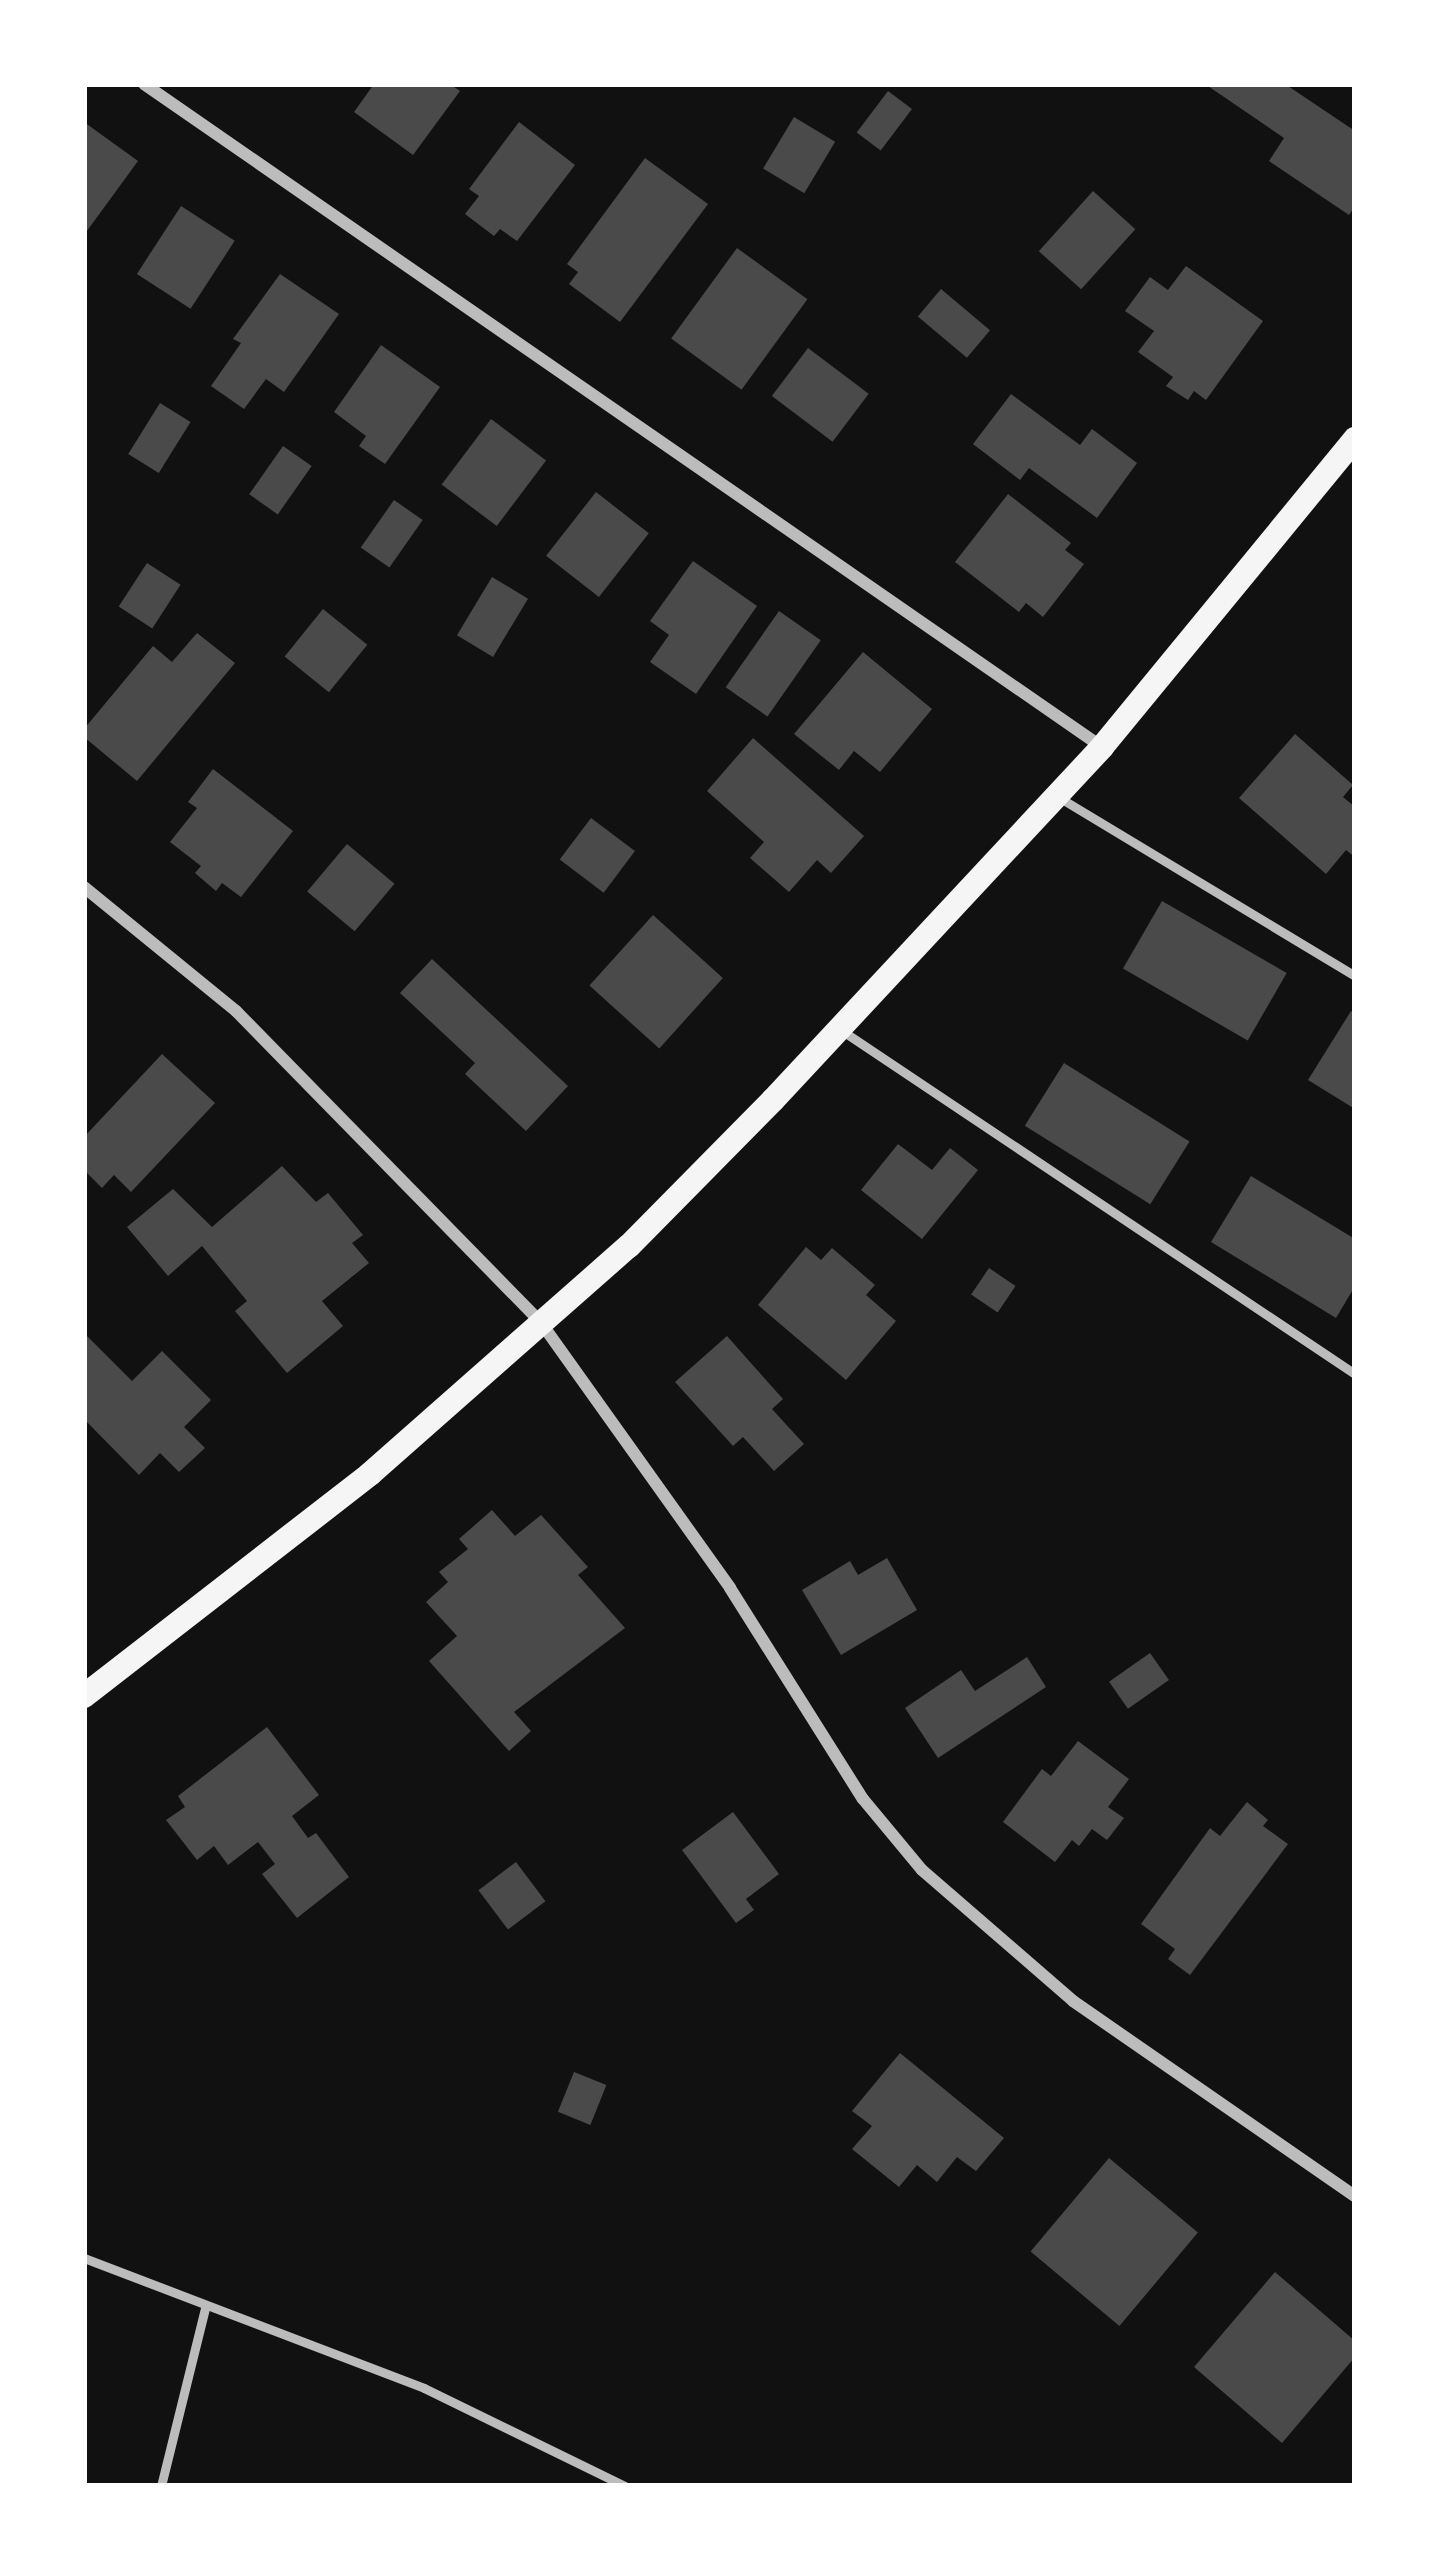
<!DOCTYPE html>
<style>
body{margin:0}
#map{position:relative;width:1439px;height:2570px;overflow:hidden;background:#111;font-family:"DejaVu Sans",sans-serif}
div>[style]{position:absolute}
.building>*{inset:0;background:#4a4a4a;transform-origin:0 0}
.service>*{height:9px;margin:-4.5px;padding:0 4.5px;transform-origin:4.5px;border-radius:4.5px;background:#bcbcbc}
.minor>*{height:12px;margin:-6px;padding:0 6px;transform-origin:6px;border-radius:6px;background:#bcbcbc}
.secondary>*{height:24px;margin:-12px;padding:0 12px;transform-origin:12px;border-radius:12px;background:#f5f5f5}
span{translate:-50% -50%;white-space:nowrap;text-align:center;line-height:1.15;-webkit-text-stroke:12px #fff;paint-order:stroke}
.frame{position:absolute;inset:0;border:87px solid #fff;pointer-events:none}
</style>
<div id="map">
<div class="building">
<i style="clip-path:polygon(374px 84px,450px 84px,460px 91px,413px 155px,354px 112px)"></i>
<i style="clip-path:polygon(1205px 84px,1285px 84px,1355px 131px,1355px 206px,1349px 215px,1269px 161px,1284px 138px)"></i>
<i style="left:888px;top:91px;width:30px;height:52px;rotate:37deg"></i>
<i style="left:794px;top:117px;width:48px;height:60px;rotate:31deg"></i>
<i style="clip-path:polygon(84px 122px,138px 161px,84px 235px)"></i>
<i style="clip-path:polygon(519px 122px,575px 165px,517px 241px,500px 229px,494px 236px,465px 214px,479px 196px,469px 189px)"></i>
<i style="clip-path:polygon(645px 158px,708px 204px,620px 322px,569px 284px,578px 272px,567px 264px)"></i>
<i style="left:1093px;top:191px;width:57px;height:81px;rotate:42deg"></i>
<i style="left:181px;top:206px;width:64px;height:81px;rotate:33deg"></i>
<i style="left:737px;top:248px;width:87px;height:112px;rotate:36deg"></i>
<i style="clip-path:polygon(1186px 266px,1263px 321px,1206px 400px,1194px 391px,1188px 400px,1166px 386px,1173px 377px,1138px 352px,1154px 331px,1125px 311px,1150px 277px,1168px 290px)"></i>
<i style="clip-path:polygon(280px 274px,339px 314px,284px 392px,266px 379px,244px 409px,211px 386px,241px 343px,233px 339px)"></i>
<i style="left:941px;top:289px;width:64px;height:36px;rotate:40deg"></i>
<i style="clip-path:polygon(381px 345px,440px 387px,385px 464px,359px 446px,366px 436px,334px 412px)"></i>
<i style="left:808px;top:348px;width:76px;height:60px;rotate:37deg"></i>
<i style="clip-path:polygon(1011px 394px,1080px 445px,1092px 429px,1137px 463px,1097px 518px,1029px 468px,1020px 480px,973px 444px)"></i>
<i style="left:160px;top:403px;width:36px;height:60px;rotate:32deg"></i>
<i style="left:491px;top:419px;width:69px;height:82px;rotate:37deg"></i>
<i style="left:283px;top:446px;width:35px;height:59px;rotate:35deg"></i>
<i style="left:596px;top:492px;width:67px;height:81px;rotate:38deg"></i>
<i style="clip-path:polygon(1008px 494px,1071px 543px,1065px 550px,1084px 564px,1043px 617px,1026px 603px,1019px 612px,955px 562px)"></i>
<i style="left:394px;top:500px;width:35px;height:58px;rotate:35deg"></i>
<i style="clip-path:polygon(693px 561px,757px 606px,696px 694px,650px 662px,669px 635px,650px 621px)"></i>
<i style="left:147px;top:563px;width:40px;height:52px;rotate:33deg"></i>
<i style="left:492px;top:577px;width:42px;height:68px;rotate:31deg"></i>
<i style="left:323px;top:609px;width:57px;height:61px;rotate:39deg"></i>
<i style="left:779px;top:611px;width:51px;height:93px;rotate:35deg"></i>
<i style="clip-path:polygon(197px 633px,235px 663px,137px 781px,84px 737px,84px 729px,153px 646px,172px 662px)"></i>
<i style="clip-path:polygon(863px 652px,932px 709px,880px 772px,854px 751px,839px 770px,794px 734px)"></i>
<i style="clip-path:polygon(1295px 734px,1353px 785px,1343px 797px,1355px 807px,1355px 857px,1346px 850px,1326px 874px,1239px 798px)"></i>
<i style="clip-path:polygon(753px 738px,864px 836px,831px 873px,817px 860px,789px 892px,750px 858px,764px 842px,707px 791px)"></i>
<i style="clip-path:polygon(213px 769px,293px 831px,241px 897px,222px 883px,216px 891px,195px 873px,201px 866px,170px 842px,197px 808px,188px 802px)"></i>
<i style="left:591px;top:818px;width:55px;height:52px;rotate:37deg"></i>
<i style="left:347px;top:844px;width:62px;height:62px;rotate:40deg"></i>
<i style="left:1162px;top:901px;width:144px;height:78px;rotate:30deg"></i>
<i style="left:653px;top:915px;width:94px;height:95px;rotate:42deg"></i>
<i style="clip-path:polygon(432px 959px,568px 1086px,526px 1131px,465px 1074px,475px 1063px,400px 993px)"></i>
<i style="clip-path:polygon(1351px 1011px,1355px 1014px,1355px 1109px,1308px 1080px)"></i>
<i style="clip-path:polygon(162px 1054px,215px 1103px,131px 1192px,114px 1175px,102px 1188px,84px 1170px,84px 1137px)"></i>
<i style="left:1064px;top:1063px;width:148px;height:74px;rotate:32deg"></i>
<i style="clip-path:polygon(898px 1144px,932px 1170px,950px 1148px,978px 1170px,922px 1239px,861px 1190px)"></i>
<i style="clip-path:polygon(282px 1166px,316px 1202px,328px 1193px,363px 1235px,352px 1243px,369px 1263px,322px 1301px,343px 1326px,287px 1373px,235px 1311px,247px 1301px,202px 1246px,168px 1276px,127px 1227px,173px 1189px,212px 1227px)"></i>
<i style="clip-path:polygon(1251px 1176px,1355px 1239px,1355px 1286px,1336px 1318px,1211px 1242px)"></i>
<i style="clip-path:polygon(806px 1247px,821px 1260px,832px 1248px,875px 1285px,866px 1295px,896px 1321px,846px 1380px,758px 1305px)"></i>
<i style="left:989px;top:1268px;width:32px;height:32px;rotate:34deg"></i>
<i style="clip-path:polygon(84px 1333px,132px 1381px,162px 1351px,211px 1400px,184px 1427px,205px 1448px,179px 1472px,160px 1453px,139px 1475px,84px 1419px)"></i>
<i style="clip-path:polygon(727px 1336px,783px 1399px,772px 1409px,804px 1444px,774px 1471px,743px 1437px,733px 1446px,675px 1382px)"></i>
<i style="clip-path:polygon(492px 1510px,515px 1536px,541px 1515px,588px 1567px,578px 1575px,625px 1628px,514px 1712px,531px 1731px,509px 1751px,429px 1661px,457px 1636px,426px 1602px,448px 1582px,439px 1572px,468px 1549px,459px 1539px)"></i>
<i style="clip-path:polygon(887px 1558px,917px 1610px,841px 1655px,802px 1590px,850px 1561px,858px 1575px)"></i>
<i style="left:1150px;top:1653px;width:33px;height:50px;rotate:55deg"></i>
<i style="clip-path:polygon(1027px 1657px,1046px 1687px,938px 1758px,905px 1708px,961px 1670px,975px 1691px)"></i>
<i style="clip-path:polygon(267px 1727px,319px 1795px,292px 1816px,308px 1838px,316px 1833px,349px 1877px,297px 1918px,262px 1874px,275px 1864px,258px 1842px,228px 1865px,214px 1846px,197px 1860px,166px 1820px,185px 1807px,178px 1796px)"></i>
<i style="clip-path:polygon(1078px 1741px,1129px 1779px,1108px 1807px,1124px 1818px,1107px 1840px,1092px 1829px,1079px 1846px,1072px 1840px,1055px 1862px,1003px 1822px,1042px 1769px,1051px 1776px)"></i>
<i style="clip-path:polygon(1247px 1802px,1268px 1820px,1263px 1826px,1288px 1844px,1190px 1975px,1168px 1959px,1175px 1949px,1141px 1924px,1210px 1828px,1220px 1836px)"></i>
<i style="clip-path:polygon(733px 1812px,779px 1874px,746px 1899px,754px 1910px,736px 1923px,682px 1850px)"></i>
<i style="left:516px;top:1862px;width:49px;height:47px;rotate:53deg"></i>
<i style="clip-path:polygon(900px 2053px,1004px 2138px,976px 2171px,957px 2157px,937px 2182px,917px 2165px,899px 2187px,852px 2149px,872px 2126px,852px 2111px)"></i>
<i style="left:574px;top:2072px;width:35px;height:43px;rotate:22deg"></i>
<i style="left:1109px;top:2158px;width:116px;height:122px;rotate:40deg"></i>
<i style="clip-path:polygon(1275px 2272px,1355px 2341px,1355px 2357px,1282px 2443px,1194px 2367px)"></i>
</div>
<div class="service">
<i style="left:1060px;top:798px;width:345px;rotate:31.1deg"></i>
<i style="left:841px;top:1030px;width:618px;rotate:33.79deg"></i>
<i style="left:84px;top:2258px;width:364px;rotate:20.9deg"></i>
<i style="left:424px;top:2388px;width:224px;rotate:26deg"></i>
<i style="left:161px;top:2486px;width:183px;rotate:-76.1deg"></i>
</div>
<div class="minor">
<i style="left:144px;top:84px;width:1165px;rotate:34.69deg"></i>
<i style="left:84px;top:887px;width:196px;rotate:39.2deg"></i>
<i style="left:236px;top:1011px;width:438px;rotate:45.6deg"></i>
<i style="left:542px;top:1324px;width:324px;rotate:54.5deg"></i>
<i style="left:730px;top:1588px;width:249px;rotate:57.8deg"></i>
<i style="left:863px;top:1799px;width:92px;rotate:50.3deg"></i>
<i style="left:922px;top:1870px;width:200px;rotate:40.9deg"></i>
<i style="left:1073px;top:2001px;width:343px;rotate:34.7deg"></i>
</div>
<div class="secondary">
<i style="left:84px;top:1696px;width:362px;rotate:-37.8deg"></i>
<i style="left:370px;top:1474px;width:345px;rotate:-41.4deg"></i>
<i style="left:629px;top:1246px;width:205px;rotate:-45.4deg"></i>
<i style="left:773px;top:1100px;width:483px;rotate:-47deg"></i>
<i style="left:1102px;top:747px;width:399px;rotate:-50.6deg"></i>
</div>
<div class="frame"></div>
</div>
